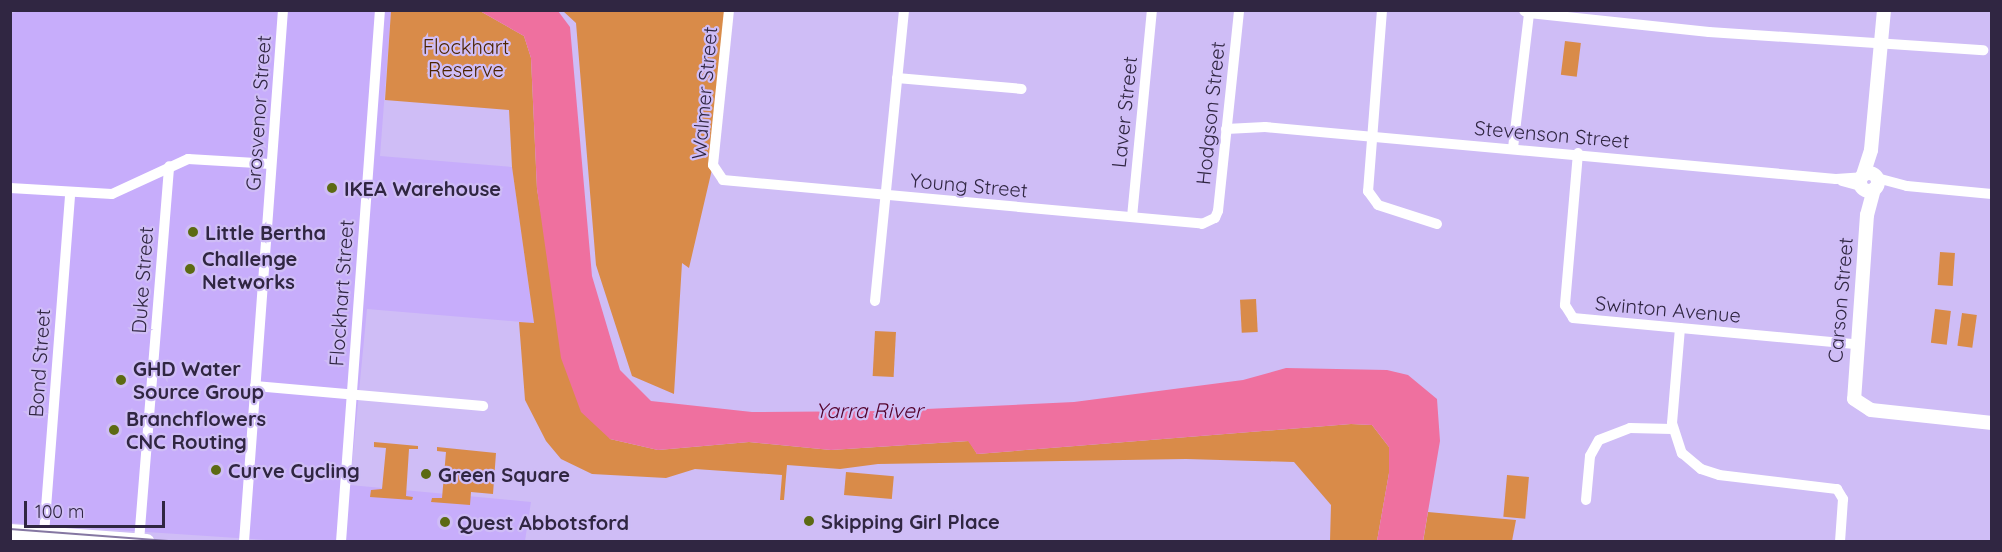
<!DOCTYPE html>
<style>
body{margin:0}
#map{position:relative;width:2002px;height:552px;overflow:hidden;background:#cfbdf6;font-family:Quicksand,sans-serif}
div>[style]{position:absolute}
.built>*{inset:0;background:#c7adfb}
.green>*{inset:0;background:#d98b49;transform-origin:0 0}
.water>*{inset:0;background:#ef709f}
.minor>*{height:10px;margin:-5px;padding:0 5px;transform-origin:5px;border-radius:5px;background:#fff}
.tertiary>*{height:14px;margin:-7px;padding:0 7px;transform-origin:7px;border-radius:7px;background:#fff}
.tertiary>.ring{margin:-7px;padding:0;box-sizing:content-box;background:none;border:14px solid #fff;border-radius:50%}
.primary>*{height:16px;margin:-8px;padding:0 8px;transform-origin:8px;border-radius:8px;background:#fff}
.tram>*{height:1.5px;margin:-0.75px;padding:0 0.75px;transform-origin:0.75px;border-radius:0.75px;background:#8577a2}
.dots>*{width:16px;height:16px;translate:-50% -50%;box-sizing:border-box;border:3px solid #cfbdf6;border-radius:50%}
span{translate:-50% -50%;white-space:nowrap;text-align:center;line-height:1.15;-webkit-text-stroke:4.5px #cfbdf6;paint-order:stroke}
.park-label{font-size:20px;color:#4c2400}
.street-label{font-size:20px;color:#302642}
.poi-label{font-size:20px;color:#302642;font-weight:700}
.left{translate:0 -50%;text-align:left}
.water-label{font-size:21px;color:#53012a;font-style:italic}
.frame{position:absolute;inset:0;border:12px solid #302642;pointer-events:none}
.scale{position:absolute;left:24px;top:501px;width:141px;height:27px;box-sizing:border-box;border:3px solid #302642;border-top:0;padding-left:8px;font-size:18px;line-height:21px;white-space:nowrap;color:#302642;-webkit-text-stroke:4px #cfbdf6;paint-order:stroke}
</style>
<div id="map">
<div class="built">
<i style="clip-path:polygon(23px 10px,391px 11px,380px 156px,512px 167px,534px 323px,367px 309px,350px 485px,531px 502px,525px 541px,281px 541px,11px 523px,10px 14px)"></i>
</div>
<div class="green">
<i style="clip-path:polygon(391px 11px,480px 11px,524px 36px,531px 58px,537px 189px,552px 276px,610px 439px,658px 450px,749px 442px,831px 450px,969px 441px,977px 454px,1351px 424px,1372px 425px,1389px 447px,1389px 473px,1377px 541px,1330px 541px,1331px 505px,1294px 462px,1186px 459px,878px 464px,840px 469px,787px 465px,784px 500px,780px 500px,782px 475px,695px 469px,666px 478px,592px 474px,561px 459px,546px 441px,525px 400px,519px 322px,534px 323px,512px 167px,509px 110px,385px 100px)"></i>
<i style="clip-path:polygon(563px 11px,729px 11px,713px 165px,689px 268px,682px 263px,674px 394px,632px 376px,596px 265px,576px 23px)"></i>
<i style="left:1565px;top:41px;width:16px;height:34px;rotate:7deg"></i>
<i style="left:1940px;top:252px;width:15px;height:33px;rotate:4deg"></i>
<i style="left:1256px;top:299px;width:33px;height:16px;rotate:87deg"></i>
<i style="left:1935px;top:309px;width:16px;height:34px;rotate:7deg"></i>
<i style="left:1962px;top:313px;width:15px;height:33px;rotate:8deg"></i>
<i style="left:875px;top:331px;width:21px;height:45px;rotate:3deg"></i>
<i style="clip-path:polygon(374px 442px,418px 446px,418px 449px,409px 449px,406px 496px,413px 497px,412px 500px,370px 497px,371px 490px,382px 489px,386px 448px,374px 447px)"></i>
<i style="clip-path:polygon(437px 447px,496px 453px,493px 494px,471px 492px,470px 505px,431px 502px,432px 498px,442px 498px,446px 452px,437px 451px)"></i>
<i style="left:846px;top:472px;width:48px;height:23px;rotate:5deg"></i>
<i style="left:1507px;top:475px;width:22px;height:42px;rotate:5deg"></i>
<i style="clip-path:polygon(1428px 512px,1516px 520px,1512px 541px,1423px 542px)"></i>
</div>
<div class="water">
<i style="clip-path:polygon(480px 11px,558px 11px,570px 27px,592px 276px,620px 370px,651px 401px,752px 412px,883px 411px,1074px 402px,1243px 380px,1286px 368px,1387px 370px,1408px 375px,1437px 399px,1440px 441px,1423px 541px,1377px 541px,1389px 473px,1389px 447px,1372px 425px,1351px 424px,977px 454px,968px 441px,831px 450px,749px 442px,658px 450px,610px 439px,581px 412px,561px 358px,537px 189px,531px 58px,524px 36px)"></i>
</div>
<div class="minor">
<i style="left:729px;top:10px;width:156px;rotate:95.9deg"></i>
<i style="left:713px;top:165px;width:18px;rotate:56deg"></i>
<i style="left:723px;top:180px;width:481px;rotate:5.2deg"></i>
<i style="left:1202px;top:224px;width:14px;rotate:-25deg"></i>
<i style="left:1215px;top:218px;width:8px;rotate:-67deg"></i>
<i style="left:1218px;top:211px;width:202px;rotate:-84deg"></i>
<i style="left:1382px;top:10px;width:182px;rotate:94.4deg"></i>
<i style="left:1368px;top:191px;width:17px;rotate:54deg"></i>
<i style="left:1378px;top:205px;width:62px;rotate:17.9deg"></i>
<i style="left:1529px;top:13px;width:181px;rotate:6deg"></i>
<i style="left:1709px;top:32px;width:275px;rotate:3.8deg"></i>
<i style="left:897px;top:78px;width:125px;rotate:5deg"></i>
<i style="left:1226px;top:129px;width:39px;rotate:-3deg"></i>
<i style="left:1265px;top:127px;width:573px;rotate:5.2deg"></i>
<i style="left:1836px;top:179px;width:26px;rotate:-4deg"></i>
<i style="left:1513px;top:148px;width:136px;rotate:-83.2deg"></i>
<i style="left:1529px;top:13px;width:5px;rotate:-158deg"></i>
<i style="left:1578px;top:153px;width:153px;rotate:94.9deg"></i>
<i style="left:1565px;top:305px;width:15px;rotate:58deg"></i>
<i style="left:1573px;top:318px;width:283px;rotate:5.3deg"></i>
<i style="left:1877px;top:178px;width:31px;rotate:15deg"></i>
<i style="left:1907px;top:186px;width:85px;rotate:5.4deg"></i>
<i style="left:1842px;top:181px;width:20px;rotate:15deg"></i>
<i style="left:10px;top:188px;width:102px;rotate:3.4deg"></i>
<i style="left:112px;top:194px;width:84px;rotate:-24.7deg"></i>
<i style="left:188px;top:159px;width:83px;rotate:3.4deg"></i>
<i style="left:1132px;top:217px;width:208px;rotate:-84.5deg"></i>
<i style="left:875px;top:301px;width:292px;rotate:-84.3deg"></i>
<i style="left:1680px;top:328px;width:95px;rotate:94.8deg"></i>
<i style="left:1672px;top:423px;width:32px;rotate:72deg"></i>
<i style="left:1682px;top:453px;width:25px;rotate:40deg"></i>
<i style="left:1701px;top:469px;width:19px;rotate:18deg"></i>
<i style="left:1719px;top:475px;width:119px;rotate:6.8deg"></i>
<i style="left:1837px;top:489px;width:12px;rotate:59deg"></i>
<i style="left:1843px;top:499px;width:43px;rotate:94deg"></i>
<i style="left:255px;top:386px;width:229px;rotate:5deg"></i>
<i style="left:1586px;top:500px;width:44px;rotate:-84.8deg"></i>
<i style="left:1590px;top:456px;width:18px;rotate:-61deg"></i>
<i style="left:1599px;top:440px;width:33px;rotate:-21deg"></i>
<i style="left:1630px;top:428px;width:42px;rotate:1.4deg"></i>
<i style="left:44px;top:534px;width:341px;rotate:-85.6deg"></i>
<i style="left:139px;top:541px;width:376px;rotate:-85.4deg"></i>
<i style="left:244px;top:542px;width:533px;rotate:-85.81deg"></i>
<i style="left:341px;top:542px;width:533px;rotate:-85.81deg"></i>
</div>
<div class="tertiary">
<i class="ring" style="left:1860px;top:173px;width:4px;height:4px"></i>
<i style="left:1863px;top:175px;width:26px;rotate:-72deg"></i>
<i style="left:1871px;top:150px;width:141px;rotate:-84.7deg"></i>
<i style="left:1874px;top:189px;width:27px;rotate:105deg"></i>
<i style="left:1867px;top:215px;width:184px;rotate:94deg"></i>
<i style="left:1854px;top:399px;width:20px;rotate:33deg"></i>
<i style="left:1871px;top:410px;width:122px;rotate:6.1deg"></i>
</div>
<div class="primary">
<i style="left:10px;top:532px;width:137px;rotate:4.2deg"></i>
</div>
<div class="tram">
<i style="left:10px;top:529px;width:172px;rotate:4.3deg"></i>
</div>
<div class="dots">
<i style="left:332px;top:188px;background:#5c6a12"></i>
<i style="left:193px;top:232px;background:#5c6a12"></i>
<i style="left:190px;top:269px;background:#5c6a12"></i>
<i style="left:121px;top:380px;background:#5c6a12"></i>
<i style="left:114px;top:430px;background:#5c6a12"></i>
<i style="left:216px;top:470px;background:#5c6a12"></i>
<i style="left:426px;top:474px;background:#5c6a12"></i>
<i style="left:809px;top:521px;background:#5c6a12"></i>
<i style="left:445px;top:522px;background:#5c6a12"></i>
</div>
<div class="park-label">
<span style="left:466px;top:58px">Flockhart<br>Reserve</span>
</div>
<div class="street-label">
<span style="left:704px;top:93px;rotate:-85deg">Walmer Street</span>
<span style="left:1124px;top:112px;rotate:-84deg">Laver Street</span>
<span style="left:258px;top:113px;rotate:-86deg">Grosvenor Street</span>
<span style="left:1210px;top:113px;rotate:-84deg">Hodgson Street</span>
<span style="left:1552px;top:134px;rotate:5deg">Stevenson Street</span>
<span style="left:969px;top:185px;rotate:5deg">Young Street</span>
<span style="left:142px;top:280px;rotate:-86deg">Duke Street</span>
<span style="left:341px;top:293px;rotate:-86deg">Flockhart Street</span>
<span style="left:1840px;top:300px;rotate:-85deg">Carson Street</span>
<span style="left:1668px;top:309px;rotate:5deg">Swinton Avenue</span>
<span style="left:39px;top:363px;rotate:-86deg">Bond Street</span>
</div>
<div class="poi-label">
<span class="left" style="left:344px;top:188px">IKEA Warehouse</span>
<span class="left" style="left:205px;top:232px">Little Bertha</span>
<span class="left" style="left:202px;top:270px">Challenge<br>Networks</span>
<span class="left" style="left:133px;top:380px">GHD Water<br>Source Group</span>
<span class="left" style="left:126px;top:430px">Branchflowers<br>CNC Routing</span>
<span class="left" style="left:228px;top:470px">Curve Cycling</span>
<span class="left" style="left:438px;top:474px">Green Square</span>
<span class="left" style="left:821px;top:521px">Skipping Girl Place</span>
<span class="left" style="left:457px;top:522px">Quest Abbotsford</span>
</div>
<div class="water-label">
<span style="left:869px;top:410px">Yarra River</span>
</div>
<div class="frame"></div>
<div class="scale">100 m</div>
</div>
